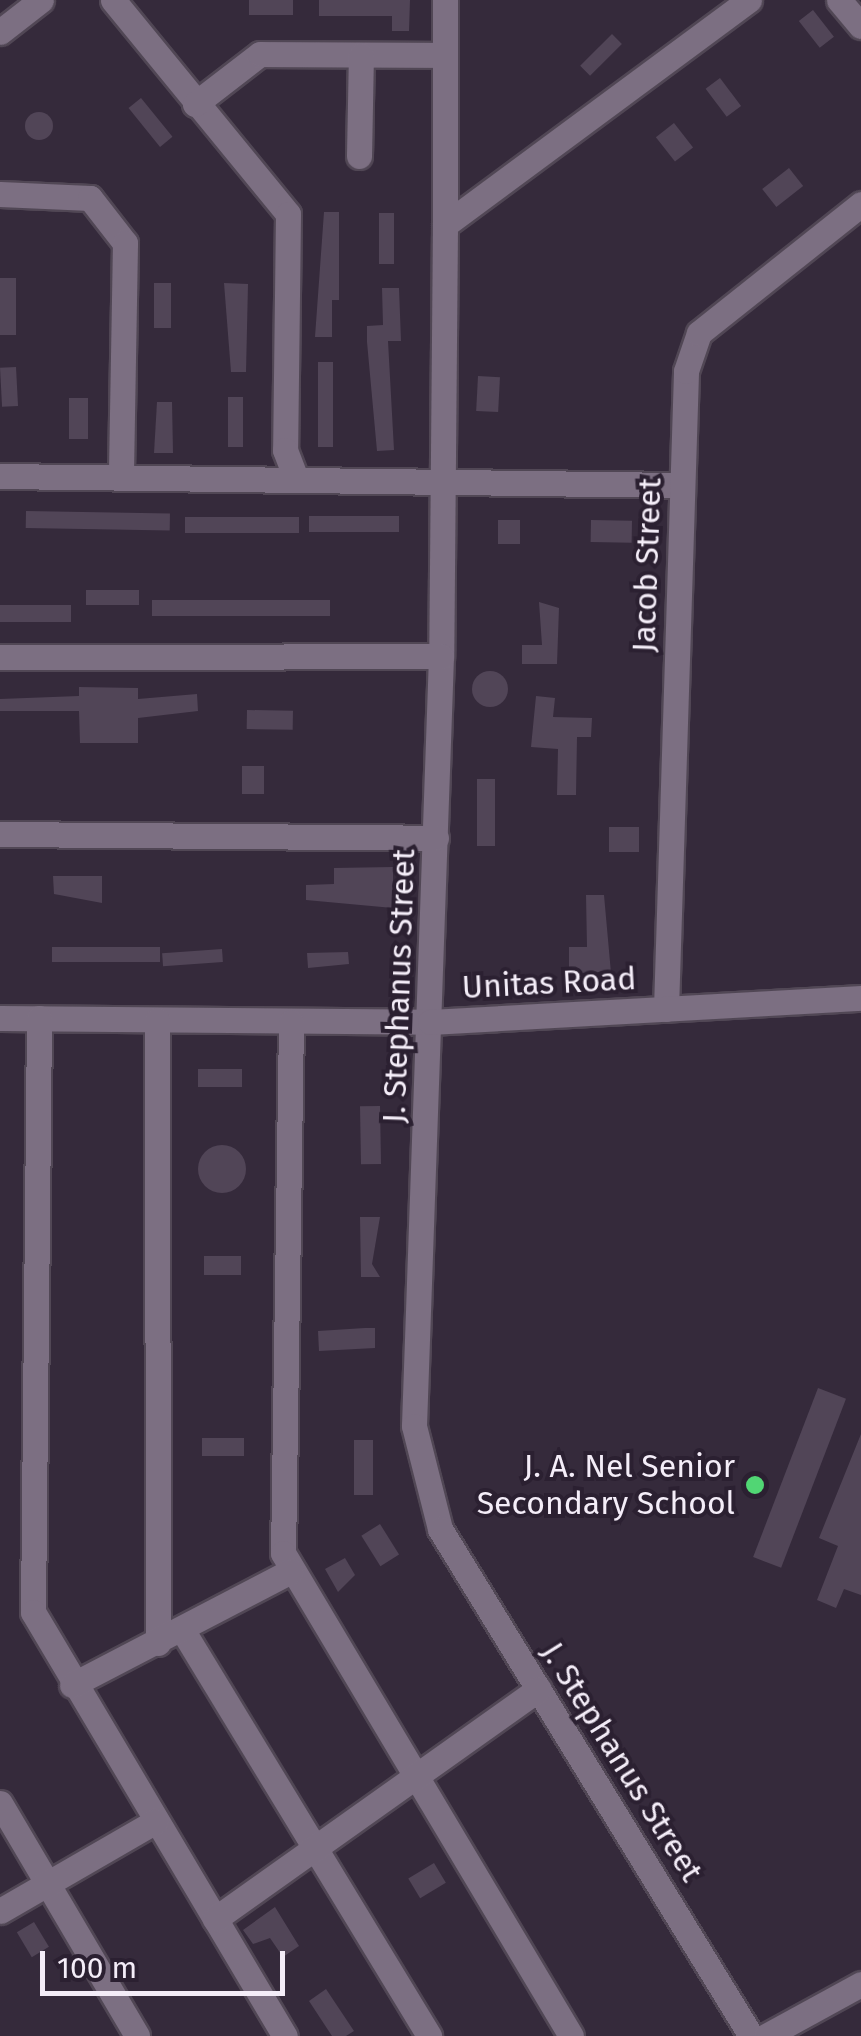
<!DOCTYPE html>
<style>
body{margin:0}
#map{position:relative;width:861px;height:2036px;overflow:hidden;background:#352a3b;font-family:"Fira Sans",sans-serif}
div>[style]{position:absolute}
.building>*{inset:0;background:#514557;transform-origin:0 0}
.round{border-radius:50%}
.roads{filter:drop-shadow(2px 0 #514755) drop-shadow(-2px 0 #514755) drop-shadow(0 2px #514755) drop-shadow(0 -2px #514755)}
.minor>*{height:25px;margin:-12.5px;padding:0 12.5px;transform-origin:12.5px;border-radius:12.5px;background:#7c6f82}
.dots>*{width:28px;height:28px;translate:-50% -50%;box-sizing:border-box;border:5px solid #2b2031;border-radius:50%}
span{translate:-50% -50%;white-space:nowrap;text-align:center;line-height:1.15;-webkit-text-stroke:8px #2b2031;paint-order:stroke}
.street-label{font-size:32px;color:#f4edf8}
.poi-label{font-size:32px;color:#f4edf8}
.right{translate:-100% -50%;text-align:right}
.scale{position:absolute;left:40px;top:1951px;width:245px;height:45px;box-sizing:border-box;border:5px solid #f4edf8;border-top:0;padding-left:12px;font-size:30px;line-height:35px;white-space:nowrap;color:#f4edf8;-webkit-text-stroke:8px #2b2031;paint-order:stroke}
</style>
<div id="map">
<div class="building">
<i style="left:249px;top:0;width:44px;height:15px"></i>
<i style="clip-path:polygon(319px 0,410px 0,409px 31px,392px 31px,392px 16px,319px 16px)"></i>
<i style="left:813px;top:10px;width:34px;height:18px;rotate:52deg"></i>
<i style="left:612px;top:34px;width:14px;height:45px;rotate:45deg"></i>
<i style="left:720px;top:78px;width:35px;height:18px;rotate:53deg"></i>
<i style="left:141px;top:98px;width:50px;height:16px;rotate:51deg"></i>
<i class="round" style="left:25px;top:112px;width:28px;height:28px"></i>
<i style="left:674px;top:123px;width:31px;height:23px;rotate:52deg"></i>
<i style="left:789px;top:168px;width:23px;height:34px;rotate:52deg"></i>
<i style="clip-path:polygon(324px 212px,339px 212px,339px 300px,332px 300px,332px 337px,315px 337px)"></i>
<i style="left:379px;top:213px;width:15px;height:51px"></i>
<i style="left:0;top:278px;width:16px;height:57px"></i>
<i style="left:154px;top:283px;width:17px;height:45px"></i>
<i style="clip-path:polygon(224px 283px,248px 284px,246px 372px,231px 372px)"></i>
<i style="clip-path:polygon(382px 288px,399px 288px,401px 341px,388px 341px,394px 450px,377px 451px,367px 342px,367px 326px,383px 325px)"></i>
<i style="left:318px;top:362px;width:15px;height:85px"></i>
<i style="left:16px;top:367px;width:39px;height:16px;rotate:87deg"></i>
<i style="left:478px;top:376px;width:22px;height:35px;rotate:3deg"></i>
<i style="left:228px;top:397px;width:15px;height:50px"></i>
<i style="left:69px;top:398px;width:19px;height:41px"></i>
<i style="clip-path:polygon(157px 402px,172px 402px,173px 453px,154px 453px)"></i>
<i style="left:26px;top:511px;width:144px;height:17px;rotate:1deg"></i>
<i style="left:399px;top:516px;width:16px;height:90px;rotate:90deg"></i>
<i style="left:299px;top:517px;width:16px;height:114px;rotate:90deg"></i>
<i style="left:498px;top:520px;width:22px;height:24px"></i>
<i style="left:591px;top:520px;width:41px;height:22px;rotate:1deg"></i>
<i style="left:86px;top:590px;width:53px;height:15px"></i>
<i style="left:330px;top:600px;width:16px;height:178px;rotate:90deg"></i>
<i style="clip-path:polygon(539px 602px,559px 608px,557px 664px,522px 664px,522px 645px,542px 645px)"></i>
<i style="left:71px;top:605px;width:17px;height:71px;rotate:90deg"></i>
<i class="round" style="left:472px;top:671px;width:36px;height:36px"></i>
<i style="clip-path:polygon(79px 687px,138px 688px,138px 699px,197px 694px,198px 711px,138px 718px,138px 743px,80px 743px,79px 711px,0 711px,0 699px,79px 696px)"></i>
<i style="clip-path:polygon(536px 696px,555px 698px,553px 717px,592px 718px,591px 737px,577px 737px,576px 795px,557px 795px,558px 749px,531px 747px)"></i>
<i style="left:247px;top:710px;width:46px;height:19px;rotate:1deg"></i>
<i style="left:264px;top:766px;width:28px;height:22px;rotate:90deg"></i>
<i style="left:477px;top:779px;width:18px;height:67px"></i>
<i style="left:609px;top:827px;width:30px;height:25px"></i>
<i style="clip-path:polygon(393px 867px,393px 908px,306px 900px,306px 885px,334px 884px,334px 868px)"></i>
<i style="clip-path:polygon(53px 876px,102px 876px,102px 903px,54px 894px)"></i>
<i style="clip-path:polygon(586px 895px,604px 895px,611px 973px,569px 973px,569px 947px,587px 947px)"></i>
<i style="left:160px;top:947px;width:15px;height:108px;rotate:90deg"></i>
<i style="left:222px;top:949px;width:13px;height:60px;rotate:86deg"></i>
<i style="clip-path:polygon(348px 952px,349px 964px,308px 968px,307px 953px)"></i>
<i style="left:198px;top:1069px;width:44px;height:18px"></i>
<i style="left:380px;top:1106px;width:58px;height:20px;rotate:89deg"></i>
<i class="round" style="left:198px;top:1145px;width:48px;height:48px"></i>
<i style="clip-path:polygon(360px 1217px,380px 1217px,372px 1264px,380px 1277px,361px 1277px)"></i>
<i style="left:204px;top:1256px;width:37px;height:19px"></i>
<i style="clip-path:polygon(365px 1328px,375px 1328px,375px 1348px,319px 1351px,318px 1331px)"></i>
<i style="left:818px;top:1388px;width:30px;height:181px;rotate:21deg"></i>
<i style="clip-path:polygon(861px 1434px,861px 1595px,844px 1589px,836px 1608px,817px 1600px,838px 1546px,819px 1538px)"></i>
<i style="left:202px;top:1438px;width:42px;height:18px"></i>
<i style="left:354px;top:1440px;width:19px;height:55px"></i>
<i style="left:380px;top:1524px;width:36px;height:22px;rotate:58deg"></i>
<i style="clip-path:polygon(345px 1558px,355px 1575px,338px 1592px,325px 1569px)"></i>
<i style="left:434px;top:1863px;width:23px;height:30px;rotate:59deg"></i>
<i style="clip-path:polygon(275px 1907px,299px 1946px,283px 1957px,270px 1938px,253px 1944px,243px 1930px)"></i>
<i style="left:34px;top:1922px;width:29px;height:20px;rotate:59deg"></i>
<i style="clip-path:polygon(326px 1989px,354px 2031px,346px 2036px,332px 2036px,309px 2001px)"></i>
</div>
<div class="roads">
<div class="minor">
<i style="left:113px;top:0;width:276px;rotate:50.7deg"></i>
<i style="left:288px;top:214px;width:236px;rotate:90.7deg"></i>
<i style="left:285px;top:450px;width:30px;rotate:69deg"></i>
<i style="left:749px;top:0;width:378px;rotate:143.5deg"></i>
<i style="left:445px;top:225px;width:431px;rotate:90.5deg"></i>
<i style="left:441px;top:656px;width:770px;rotate:92.01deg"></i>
<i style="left:414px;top:1426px;width:106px;rotate:75.8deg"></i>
<i style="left:440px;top:1529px;width:595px;rotate:58.47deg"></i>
<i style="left:839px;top:0;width:34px;rotate:50deg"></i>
<i style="left:0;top:32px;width:52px;rotate:-38deg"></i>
<i style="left:195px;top:104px;width:82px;rotate:-37.6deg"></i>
<i style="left:260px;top:54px;width:185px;rotate:0.3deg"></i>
<i style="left:359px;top:156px;width:101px;rotate:-88.9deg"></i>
<i style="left:0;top:194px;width:90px;rotate:2.5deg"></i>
<i style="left:90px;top:198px;width:57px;rotate:52.1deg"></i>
<i style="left:125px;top:243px;width:233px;rotate:91deg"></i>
<i style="left:445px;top:225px;width:225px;rotate:-90deg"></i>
<i style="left:0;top:476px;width:681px;rotate:0.76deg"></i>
<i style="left:0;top:657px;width:441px;rotate:-0.1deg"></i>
<i style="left:0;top:834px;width:436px;rotate:0.5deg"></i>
<i style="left:666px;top:1009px;width:638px;rotate:-88.2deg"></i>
<i style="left:686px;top:371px;width:40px;rotate:-71.1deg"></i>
<i style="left:699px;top:333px;width:207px;rotate:-38.5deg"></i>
<i style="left:0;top:1018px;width:430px;rotate:0.5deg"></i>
<i style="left:430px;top:1022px;width:432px;rotate:-3.2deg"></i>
<i style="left:39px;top:1018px;width:594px;rotate:90.58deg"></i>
<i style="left:33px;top:1612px;width:493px;rotate:59.3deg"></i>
<i style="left:157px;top:1020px;width:623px;rotate:89.91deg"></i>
<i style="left:291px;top:1022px;width:531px;rotate:90.86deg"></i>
<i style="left:283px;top:1553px;width:562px;rotate:59.19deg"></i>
<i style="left:183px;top:1631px;width:474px;rotate:58.7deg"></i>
<i style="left:72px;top:1685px;width:247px;rotate:-27.5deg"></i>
<i style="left:0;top:1803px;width:270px;rotate:59.5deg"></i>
<i style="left:0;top:1911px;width:180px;rotate:-30deg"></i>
<i style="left:215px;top:1919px;width:397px;rotate:-35.4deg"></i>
<i style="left:766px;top:2036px;width:108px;rotate:-28.7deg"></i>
</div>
</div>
<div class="dots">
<i style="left:755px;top:1485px;background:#51d674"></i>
</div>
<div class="street-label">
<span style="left:647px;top:565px;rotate:-88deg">Jacob Street</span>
<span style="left:549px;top:983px;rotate:-3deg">Unitas Road</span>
<span style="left:399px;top:986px;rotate:-88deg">J. Stephanus Street</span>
<span style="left:622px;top:1762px;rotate:58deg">J. Stephanus Street</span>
</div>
<div class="poi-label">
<span class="right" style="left:735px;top:1485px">J. A. Nel Senior<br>Secondary School</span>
</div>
<div class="scale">100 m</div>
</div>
